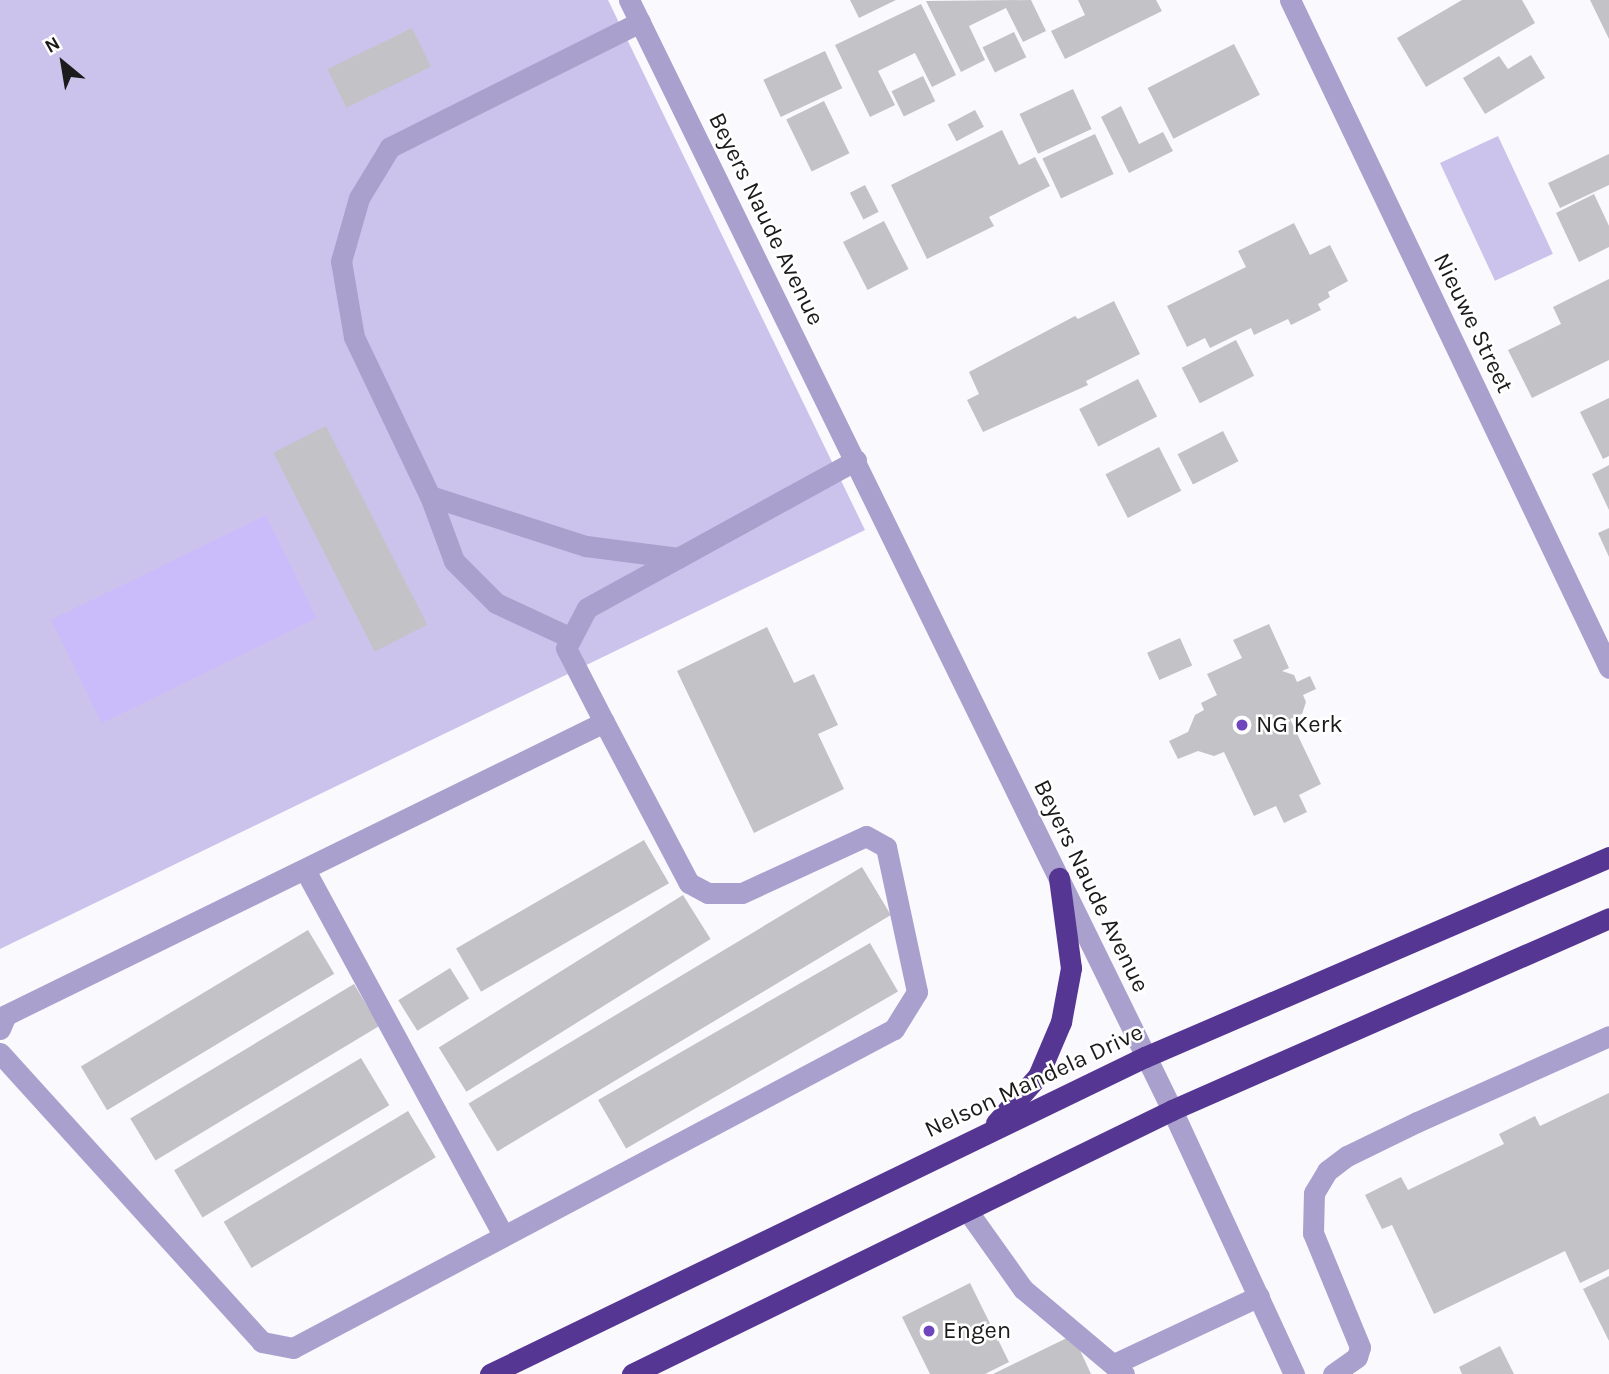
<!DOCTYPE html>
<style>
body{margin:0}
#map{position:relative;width:1609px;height:1374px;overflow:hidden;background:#faf9fd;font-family:Karla,sans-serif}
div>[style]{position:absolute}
.green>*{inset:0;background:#ccc3ed;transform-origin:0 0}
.water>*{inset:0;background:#cabcfa;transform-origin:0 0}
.building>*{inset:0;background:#c3c2c6;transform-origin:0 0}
.minor>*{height:21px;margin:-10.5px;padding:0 10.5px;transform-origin:10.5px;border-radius:10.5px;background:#aaa0ce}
.highway>*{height:21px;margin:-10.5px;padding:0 10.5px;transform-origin:10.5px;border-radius:10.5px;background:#553693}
.dots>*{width:19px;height:19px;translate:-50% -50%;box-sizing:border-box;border:4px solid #fff;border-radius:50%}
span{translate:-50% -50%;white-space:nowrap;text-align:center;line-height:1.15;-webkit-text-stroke:5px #fff;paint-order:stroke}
.street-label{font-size:24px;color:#1b1b1c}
.poi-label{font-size:24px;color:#1b1b1c}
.left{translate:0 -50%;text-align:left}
.north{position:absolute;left:28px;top:28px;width:70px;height:70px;-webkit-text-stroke:5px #fff;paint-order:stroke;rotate:330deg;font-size:19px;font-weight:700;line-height:28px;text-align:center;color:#1b1b1c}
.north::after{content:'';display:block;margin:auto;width:24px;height:32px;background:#1b1b1c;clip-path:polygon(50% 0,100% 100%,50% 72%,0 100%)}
</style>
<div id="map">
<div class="green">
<i style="clip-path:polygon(0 0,608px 0,865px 530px,0 949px)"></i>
<i style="left:1498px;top:136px;width:130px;height:64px;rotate:65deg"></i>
</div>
<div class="water">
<i style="left:266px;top:515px;width:115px;height:239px;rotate:64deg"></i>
</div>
<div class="building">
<i style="clip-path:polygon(850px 0,896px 0,859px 18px)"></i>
<i style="clip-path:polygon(1031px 0,1046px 31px,1023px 42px,1006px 8px,969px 26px,985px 60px,961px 72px,926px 1px)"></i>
<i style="clip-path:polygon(1078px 0,1156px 0,1162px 11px,1065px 59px,1051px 31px,1085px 15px)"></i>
<i style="clip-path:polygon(1462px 0,1522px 0,1535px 23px,1426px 87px,1397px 38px)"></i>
<i style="clip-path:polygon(1590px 0,1609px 0,1609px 39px)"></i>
<i style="clip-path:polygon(921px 4px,956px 75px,932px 87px,915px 53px,878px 71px,895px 105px,870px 117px,835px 45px)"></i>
<i style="left:412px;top:28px;width:43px;height:94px;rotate:64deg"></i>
<i style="left:1014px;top:32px;width:28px;height:35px;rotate:64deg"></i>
<i style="left:1234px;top:44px;width:57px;height:97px;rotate:63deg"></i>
<i style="left:825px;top:51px;width:41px;height:68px;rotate:65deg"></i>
<i style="clip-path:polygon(1531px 55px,1545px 78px,1485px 114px,1463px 78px,1499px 56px,1508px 69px)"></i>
<i style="left:923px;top:76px;width:28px;height:35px;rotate:64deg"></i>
<i style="left:1073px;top:89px;width:44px;height:59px;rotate:65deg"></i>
<i style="left:824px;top:101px;width:58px;height:42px;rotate:64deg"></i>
<i style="clip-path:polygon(1121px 106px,1139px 144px,1163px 132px,1173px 151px,1129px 173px,1101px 117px)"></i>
<i style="left:975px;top:110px;width:19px;height:31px;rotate:62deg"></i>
<i style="clip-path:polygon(1002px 130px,1019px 165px,1035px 157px,1050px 186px,989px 217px,994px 226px,927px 259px,891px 185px)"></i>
<i style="left:1095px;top:134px;width:44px;height:58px;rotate:65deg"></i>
<i style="clip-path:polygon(1609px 154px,1609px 185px,1560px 208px,1548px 183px)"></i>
<i style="left:865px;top:185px;width:30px;height:17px;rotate:63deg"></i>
<i style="clip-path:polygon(1594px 194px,1609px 226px,1609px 247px,1579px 262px,1556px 213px)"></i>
<i style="left:884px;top:221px;width:54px;height:46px;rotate:63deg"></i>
<i style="clip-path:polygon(1294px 223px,1310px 255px,1330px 245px,1348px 281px,1328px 292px,1330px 297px,1318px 304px,1321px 310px,1291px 325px,1288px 319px,1254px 335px,1251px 328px,1210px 348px,1205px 338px,1187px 347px,1167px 306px,1246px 267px,1238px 251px)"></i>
<i style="clip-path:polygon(1609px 279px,1609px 360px,1532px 398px,1508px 350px,1561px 324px,1553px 307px)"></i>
<i style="clip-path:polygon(1114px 301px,1140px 354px,1086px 381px,1088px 385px,983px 432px,967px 400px,979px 394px,969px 372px,1075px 316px,1078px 319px)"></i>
<i style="left:1236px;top:340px;width:40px;height:61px;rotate:63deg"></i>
<i style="left:1138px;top:379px;width:42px;height:66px;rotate:63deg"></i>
<i style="clip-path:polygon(1609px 398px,1609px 456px,1603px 459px,1580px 412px)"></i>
<i style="left:326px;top:426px;width:223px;height:59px;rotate:63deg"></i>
<i style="left:1223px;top:431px;width:34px;height:51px;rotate:63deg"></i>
<i style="left:1159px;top:447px;width:49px;height:60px;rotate:63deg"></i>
<i style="clip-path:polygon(1609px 465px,1609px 510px,1592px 474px)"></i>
<i style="clip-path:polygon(1609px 528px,1609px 557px,1598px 533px)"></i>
<i style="clip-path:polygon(1269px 624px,1289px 668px,1282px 671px,1294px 675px,1297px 682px,1310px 676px,1316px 689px,1303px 695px,1306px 702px,1302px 714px,1290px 719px,1321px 784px,1299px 795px,1307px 812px,1284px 823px,1276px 806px,1254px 816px,1224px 752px,1214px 756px,1198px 751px,1178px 759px,1169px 741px,1188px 732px,1195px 715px,1204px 710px,1201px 703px,1217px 695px,1207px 674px,1242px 658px,1233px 640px)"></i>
<i style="clip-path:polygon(767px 627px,794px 683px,814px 674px,838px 725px,818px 734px,844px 789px,754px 833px,677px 671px)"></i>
<i style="left:1180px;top:638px;width:30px;height:36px;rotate:66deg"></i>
<i style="left:644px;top:840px;width:50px;height:217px;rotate:60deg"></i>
<i style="left:862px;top:867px;width:56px;height:459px;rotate:59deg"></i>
<i style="left:683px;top:895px;width:52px;height:288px;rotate:58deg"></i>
<i style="left:308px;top:930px;width:51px;height:265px;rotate:59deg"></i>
<i style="left:870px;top:943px;width:56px;height:314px;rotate:60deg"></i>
<i style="left:450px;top:968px;width:36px;height:61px;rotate:58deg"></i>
<i style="left:354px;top:984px;width:49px;height:261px;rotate:59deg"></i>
<i style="left:361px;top:1058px;width:55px;height:218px;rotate:59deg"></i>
<i style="clip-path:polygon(1609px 1093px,1609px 1269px,1580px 1283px,1565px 1251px,1434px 1314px,1392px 1225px,1382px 1229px,1365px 1195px,1401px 1177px,1408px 1190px,1504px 1144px,1499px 1134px,1535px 1116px,1540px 1126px)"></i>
<i style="left:408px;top:1111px;width:54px;height:215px;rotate:59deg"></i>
<i style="clip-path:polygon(1609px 1276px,1609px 1341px,1583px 1289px)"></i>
<i style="clip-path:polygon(970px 1283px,1009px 1362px,985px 1374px,930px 1374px,902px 1317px)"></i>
<i style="clip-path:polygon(1073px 1335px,1091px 1374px,993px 1374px)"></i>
<i style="clip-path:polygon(1500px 1346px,1514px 1374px,1462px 1374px,1459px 1367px)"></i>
</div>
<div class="minor">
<i style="left:629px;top:0;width:1236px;rotate:63.93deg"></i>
<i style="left:1172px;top:1110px;width:291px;rotate:65.2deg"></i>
<i style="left:1290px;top:0;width:740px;rotate:64.47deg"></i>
<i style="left:640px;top:22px;width:280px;rotate:153.4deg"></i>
<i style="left:390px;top:147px;width:60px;rotate:121.3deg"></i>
<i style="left:359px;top:198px;width:66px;rotate:105.9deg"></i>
<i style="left:341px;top:261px;width:77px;rotate:80.3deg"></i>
<i style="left:354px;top:337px;width:176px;rotate:64.5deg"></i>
<i style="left:430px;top:496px;width:164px;rotate:17.8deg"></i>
<i style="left:586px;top:546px;width:93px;rotate:7.4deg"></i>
<i style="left:430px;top:496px;width:69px;rotate:69.7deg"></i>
<i style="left:454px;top:561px;width:59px;rotate:45deg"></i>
<i style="left:496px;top:603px;width:83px;rotate:25deg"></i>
<i style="left:604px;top:722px;width:83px;rotate:-117.2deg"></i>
<i style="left:566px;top:648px;width:45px;rotate:-62.3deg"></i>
<i style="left:587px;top:608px;width:307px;rotate:-28.8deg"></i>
<i style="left:305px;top:870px;width:415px;rotate:61.5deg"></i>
<i style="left:0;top:1029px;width:15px;rotate:-67deg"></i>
<i style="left:6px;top:1015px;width:666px;rotate:-26.1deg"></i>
<i style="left:604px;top:722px;width:182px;rotate:62.2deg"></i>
<i style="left:689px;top:883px;width:21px;rotate:28deg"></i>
<i style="left:708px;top:893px;width:34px"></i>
<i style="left:742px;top:893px;width:136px;rotate:-24.7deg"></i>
<i style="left:866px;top:836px;width:23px;rotate:29deg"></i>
<i style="left:886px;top:847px;width:148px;rotate:77.9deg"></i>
<i style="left:917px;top:992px;width:44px;rotate:121.9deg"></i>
<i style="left:894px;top:1029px;width:680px;rotate:152.04deg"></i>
<i style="left:293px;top:1348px;width:32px;rotate:-169deg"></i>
<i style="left:262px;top:1342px;width:390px;rotate:-132.2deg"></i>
<i style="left:969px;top:1213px;width:93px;rotate:54.6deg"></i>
<i style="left:1023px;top:1289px;width:132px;rotate:40.1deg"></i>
<i style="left:1114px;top:1364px;width:160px;rotate:-25.1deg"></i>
<i style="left:1333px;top:1374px;width:29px;rotate:-35deg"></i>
<i style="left:1357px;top:1357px;width:10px;rotate:-73deg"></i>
<i style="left:1360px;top:1347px;width:123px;rotate:-112.4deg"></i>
<i style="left:1313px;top:1233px;width:40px;rotate:-88.6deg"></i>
<i style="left:1314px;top:1193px;width:26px;rotate:-59deg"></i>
<i style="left:1327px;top:1171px;width:25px;rotate:-37deg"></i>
<i style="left:1347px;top:1156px;width:78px;rotate:-25.9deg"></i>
<i style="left:1417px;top:1122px;width:210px;rotate:-24.1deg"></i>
</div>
<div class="highway">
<i style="left:996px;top:1123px;width:63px;rotate:-48.2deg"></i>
<i style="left:1038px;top:1076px;width:59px;rotate:-66.9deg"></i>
<i style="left:1061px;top:1022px;width:55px;rotate:-79.5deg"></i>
<i style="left:1071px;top:968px;width:91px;rotate:-97.6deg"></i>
<i style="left:490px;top:1374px;width:728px;rotate:-25.83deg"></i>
<i style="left:1145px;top:1057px;width:505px;rotate:-23.32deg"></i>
<i style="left:632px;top:1374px;width:601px;rotate:-26.05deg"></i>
<i style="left:1172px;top:1110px;width:477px;rotate:-23.7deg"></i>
</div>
<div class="dots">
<i style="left:1242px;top:725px;background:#6e45bd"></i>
<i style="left:929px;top:1331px;background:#6e45bd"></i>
</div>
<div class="street-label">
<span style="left:766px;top:219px;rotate:64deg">Beyers Naude Avenue</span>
<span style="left:1473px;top:323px;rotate:64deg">Nieuwe Street</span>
<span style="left:1091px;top:886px;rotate:64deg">Beyers Naude Avenue</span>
<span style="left:1034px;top:1081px;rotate:-25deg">Nelson Mandela Drive</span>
</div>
<div class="poi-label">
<span class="left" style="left:1256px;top:725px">NG Kerk</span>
<span class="left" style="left:943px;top:1331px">Engen</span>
</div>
<div class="north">N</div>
</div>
